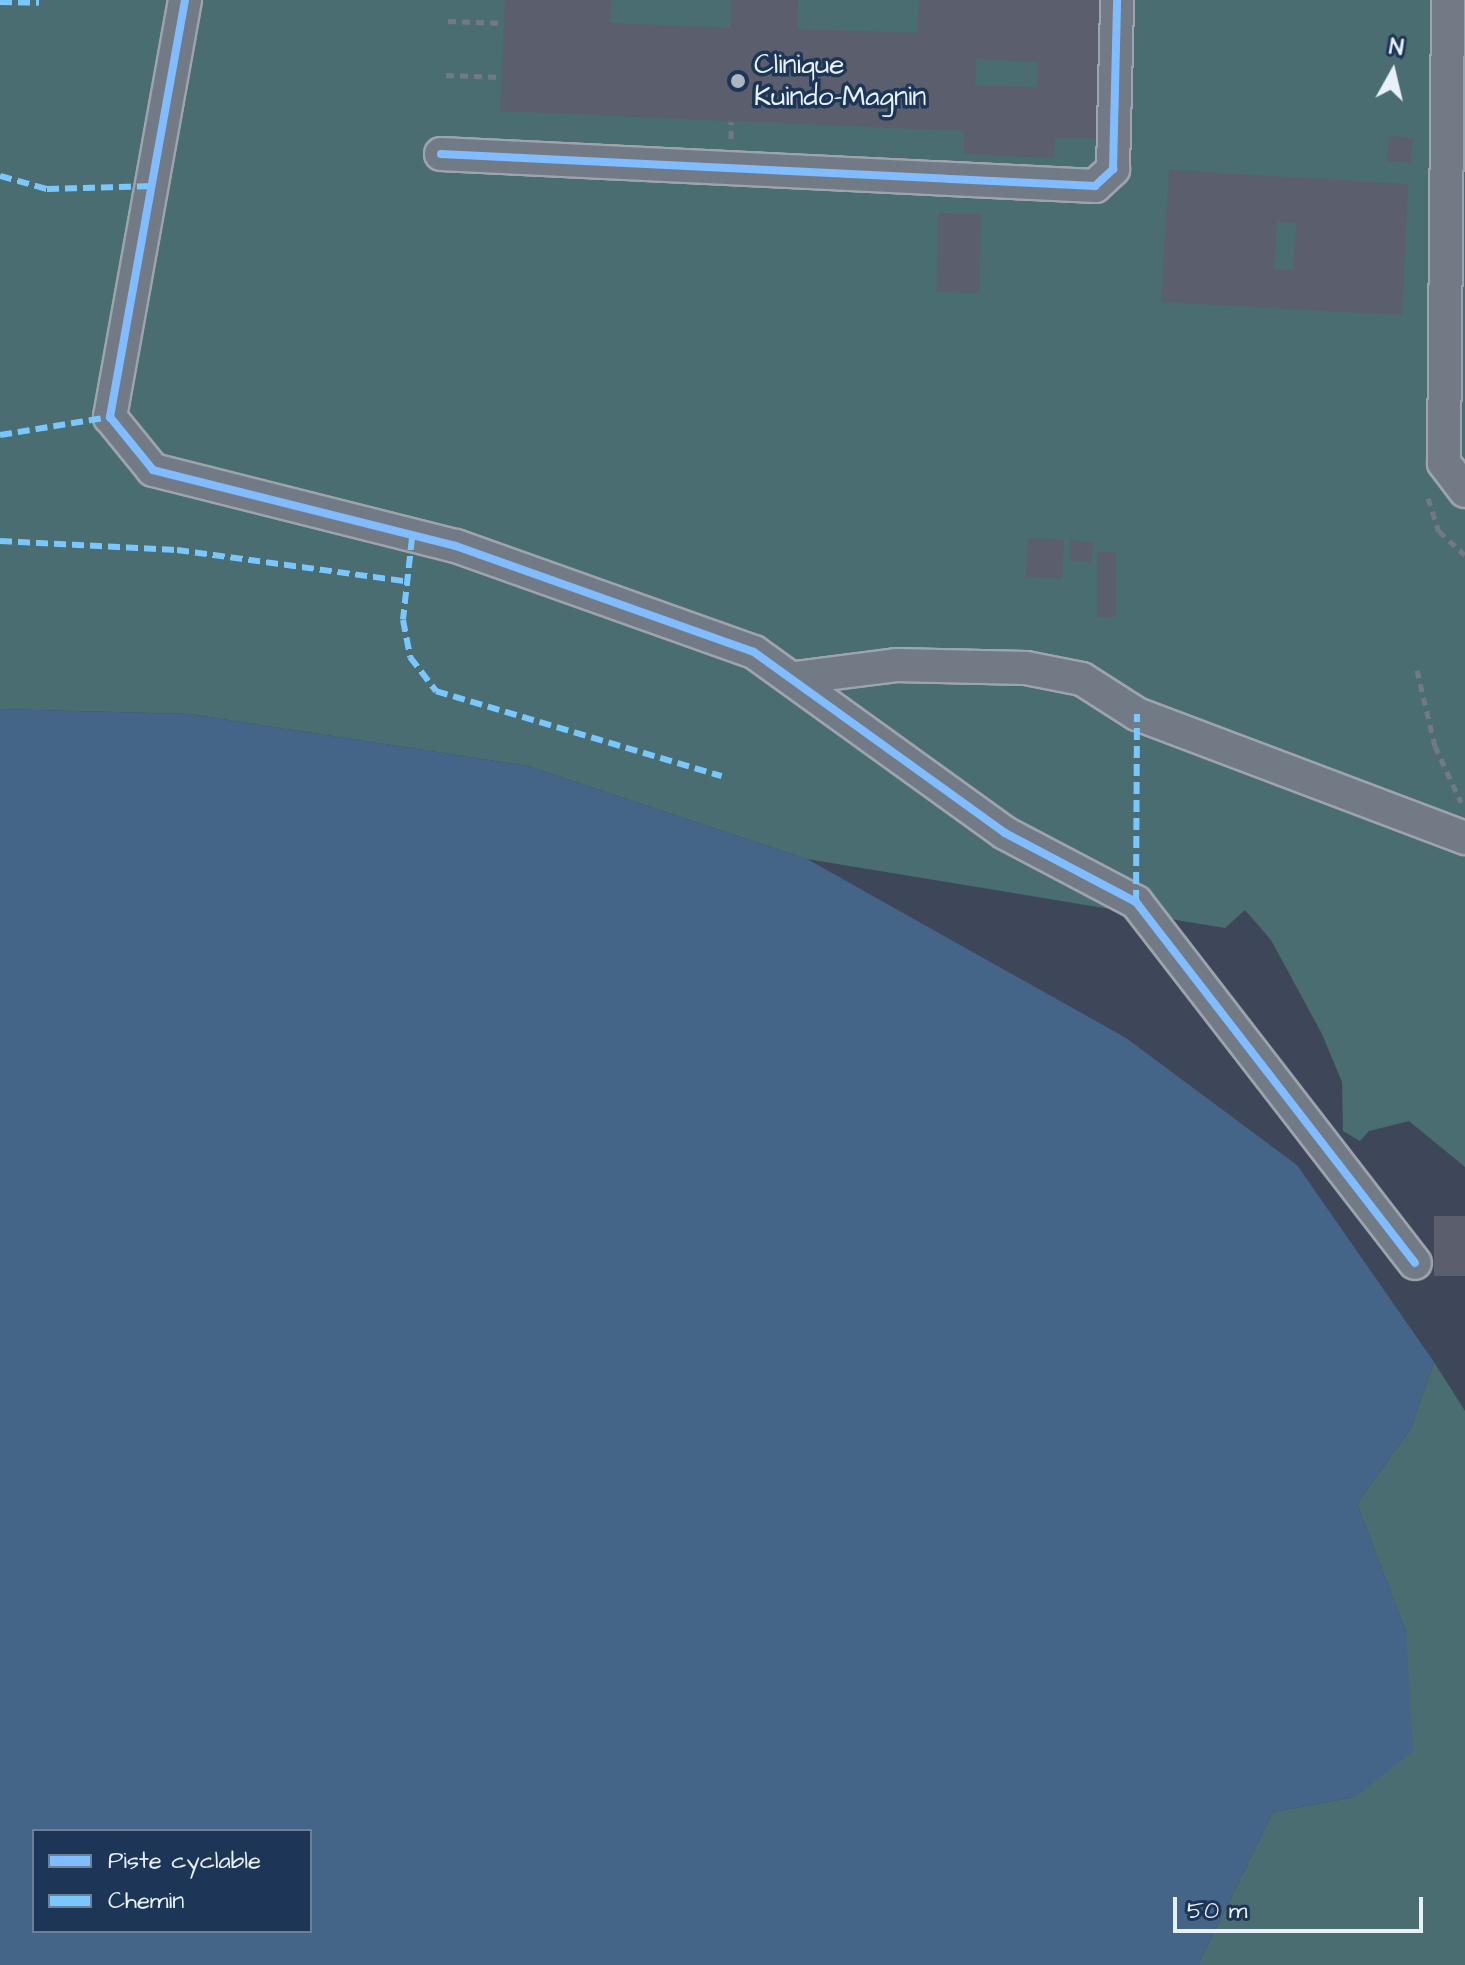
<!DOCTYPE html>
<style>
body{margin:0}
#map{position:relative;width:1465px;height:1965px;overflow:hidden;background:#3e475a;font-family:"Architects Daughter",sans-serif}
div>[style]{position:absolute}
.green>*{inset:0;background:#4a6d72}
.water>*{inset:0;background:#446488}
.building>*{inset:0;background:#5a5e6d;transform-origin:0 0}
.path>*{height:5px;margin-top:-2.5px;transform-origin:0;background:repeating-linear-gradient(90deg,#727983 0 8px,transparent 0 14px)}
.roads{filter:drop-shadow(2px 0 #9ea4ae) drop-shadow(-2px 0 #9ea4ae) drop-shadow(0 2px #9ea4ae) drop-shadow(0 -2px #9ea4ae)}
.minor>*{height:32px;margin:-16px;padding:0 16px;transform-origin:16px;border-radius:16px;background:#727a85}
.quiet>*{height:6px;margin-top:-3px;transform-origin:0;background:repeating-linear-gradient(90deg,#7ac7fe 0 12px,transparent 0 18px)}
.cycleway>*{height:8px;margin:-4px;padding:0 4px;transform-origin:4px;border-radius:4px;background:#80bcff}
.dots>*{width:22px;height:22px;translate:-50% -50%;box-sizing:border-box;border:4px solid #1d3557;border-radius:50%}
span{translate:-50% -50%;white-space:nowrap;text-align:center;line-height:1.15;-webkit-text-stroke:7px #1d3557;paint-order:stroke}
.poi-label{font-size:28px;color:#e8f1f8}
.left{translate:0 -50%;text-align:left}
.legend{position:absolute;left:32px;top:1829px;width:280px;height:104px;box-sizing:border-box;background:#1d3557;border:2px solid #6e8097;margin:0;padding:10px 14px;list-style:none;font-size:24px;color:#e8f1f8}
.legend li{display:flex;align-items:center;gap:16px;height:40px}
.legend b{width:40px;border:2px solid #6e8097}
.north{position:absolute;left:1353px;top:32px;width:80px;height:80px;-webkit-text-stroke:6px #1d3557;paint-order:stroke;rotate:8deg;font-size:22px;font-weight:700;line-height:32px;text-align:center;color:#e8f1f8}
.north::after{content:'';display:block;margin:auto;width:28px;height:36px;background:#e8f1f8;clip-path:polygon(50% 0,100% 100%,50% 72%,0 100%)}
.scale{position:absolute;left:1173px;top:1897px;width:250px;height:36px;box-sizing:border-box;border:4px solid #e8f1f8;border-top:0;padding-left:10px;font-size:24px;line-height:28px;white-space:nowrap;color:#e8f1f8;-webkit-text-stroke:6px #1d3557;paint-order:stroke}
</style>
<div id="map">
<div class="green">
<i style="clip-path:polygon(0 0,1465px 0,1465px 1167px,1409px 1121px,1369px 1131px,1360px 1141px,1343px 1131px,1342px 1082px,1322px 1034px,1271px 940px,1245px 910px,1225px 928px,807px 859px,528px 766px,189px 714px,0 709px)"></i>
<i style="clip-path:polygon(1434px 1362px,1465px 1411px,1465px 1965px,1198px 1965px,1273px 1812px,1355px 1797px,1406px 1632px,1357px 1504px,1411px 1428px)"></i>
</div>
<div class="water">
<i style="clip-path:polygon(evenodd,0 709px,189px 714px,528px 766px,807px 859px,1126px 1038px,1297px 1165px,1434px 1362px,1411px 1428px,1357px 1504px,1406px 1632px,1413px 1751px,1355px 1797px,1273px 1812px,1198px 1965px,0 1965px,0 709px,34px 1831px,310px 1831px,310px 1931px,34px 1931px,34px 1831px)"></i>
</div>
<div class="building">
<i style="clip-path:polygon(evenodd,505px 0,611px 0,610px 23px,730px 28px,731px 0,798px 0,797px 29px,917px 33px,919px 0,1101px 0,1097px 139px,1055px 138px,1054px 158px,964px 154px,964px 131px,500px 111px,505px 0,976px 59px,1038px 62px,1037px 87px,975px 85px,976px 59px)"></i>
<i style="left:1389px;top:136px;width:24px;height:25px;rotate:5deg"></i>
<i style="clip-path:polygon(evenodd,1169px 170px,1408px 184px,1402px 315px,1161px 302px,1169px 170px,1277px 222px,1296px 223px,1293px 270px,1274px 269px,1277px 222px)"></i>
<i style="left:938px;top:213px;width:43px;height:79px;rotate:1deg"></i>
<i style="left:1028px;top:538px;width:36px;height:39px;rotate:3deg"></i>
<i style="left:1071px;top:540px;width:22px;height:20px;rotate:5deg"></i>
<i style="left:1097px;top:552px;width:19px;height:65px"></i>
<i style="left:1465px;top:1216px;width:60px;height:31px;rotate:90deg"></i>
</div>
<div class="path">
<i style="left:448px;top:21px;width:56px;rotate:2deg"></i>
<i style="left:446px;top:75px;width:56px;rotate:2deg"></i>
<i style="left:731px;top:139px;width:17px;rotate:-90deg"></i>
<i style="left:1428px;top:498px;width:35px;rotate:72deg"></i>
<i style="left:1439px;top:531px;width:35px;rotate:43deg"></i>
<i style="left:1417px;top:670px;width:78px;rotate:76.7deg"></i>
<i style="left:1435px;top:746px;width:62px;rotate:65.1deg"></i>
</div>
<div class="roads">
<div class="minor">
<i style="left:185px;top:0;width:424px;rotate:100.2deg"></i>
<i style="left:110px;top:417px;width:68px;rotate:50.9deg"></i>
<i style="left:153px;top:470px;width:312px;rotate:14.1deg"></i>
<i style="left:456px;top:546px;width:316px;rotate:19.6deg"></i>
<i style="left:754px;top:652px;width:309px;rotate:35.8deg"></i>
<i style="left:1005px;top:833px;width:148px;rotate:27.8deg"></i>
<i style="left:1136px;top:902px;width:456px;rotate:52.3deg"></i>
<i style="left:1448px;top:0;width:463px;rotate:90.5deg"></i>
<i style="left:1444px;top:463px;width:35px;rotate:53deg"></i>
<i style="left:441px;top:154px;width:655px;rotate:2.8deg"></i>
<i style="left:1095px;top:186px;width:25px;rotate:-43deg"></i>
<i style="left:1113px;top:169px;width:169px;rotate:-88.6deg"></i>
<i style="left:795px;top:678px;width:102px;rotate:-7.3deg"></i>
<i style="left:896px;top:665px;width:130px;rotate:1.3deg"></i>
<i style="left:1026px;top:668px;width:57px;rotate:11.1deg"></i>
<i style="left:1082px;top:679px;width:65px;rotate:32.5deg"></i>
<i style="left:1137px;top:714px;width:351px;rotate:20.7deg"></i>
</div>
</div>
<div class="quiet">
<i style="left:0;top:2px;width:39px;rotate:1deg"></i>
<i style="left:0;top:176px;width:49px;rotate:15.5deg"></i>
<i style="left:47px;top:189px;width:108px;rotate:-1.6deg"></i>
<i style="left:0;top:435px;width:111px;rotate:-9.3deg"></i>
<i style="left:412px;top:538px;width:82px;rotate:96.3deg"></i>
<i style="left:403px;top:620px;width:38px;rotate:79deg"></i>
<i style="left:410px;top:657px;width:43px;rotate:52.6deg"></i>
<i style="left:436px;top:691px;width:298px;rotate:16.6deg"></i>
<i style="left:0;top:541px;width:177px;rotate:2.9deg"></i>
<i style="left:177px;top:550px;width:235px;rotate:7.8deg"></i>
<i style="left:1136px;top:902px;width:188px;rotate:-89.7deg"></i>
</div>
<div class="cycleway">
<i style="left:185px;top:0;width:424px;rotate:100.2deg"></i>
<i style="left:110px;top:417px;width:68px;rotate:50.9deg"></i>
<i style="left:153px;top:470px;width:312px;rotate:14.1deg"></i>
<i style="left:456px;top:546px;width:316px;rotate:19.6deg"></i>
<i style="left:754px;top:652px;width:309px;rotate:35.8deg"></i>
<i style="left:1005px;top:833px;width:148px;rotate:27.8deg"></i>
<i style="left:1136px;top:902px;width:456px;rotate:52.3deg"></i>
<i style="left:441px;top:154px;width:655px;rotate:2.8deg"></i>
<i style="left:1095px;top:186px;width:25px;rotate:-43deg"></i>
<i style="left:1113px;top:169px;width:169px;rotate:-88.6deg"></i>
</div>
<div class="dots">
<i style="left:738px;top:81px;background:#acb6c1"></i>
</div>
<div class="poi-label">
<span class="left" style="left:754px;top:81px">Clinique<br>Kuindo-Magnin</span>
</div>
<ul class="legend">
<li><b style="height:10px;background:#80bcff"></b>Piste cyclable</li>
<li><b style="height:10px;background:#7ac7fe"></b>Chemin</li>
</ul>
<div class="north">N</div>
<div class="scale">50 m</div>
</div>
